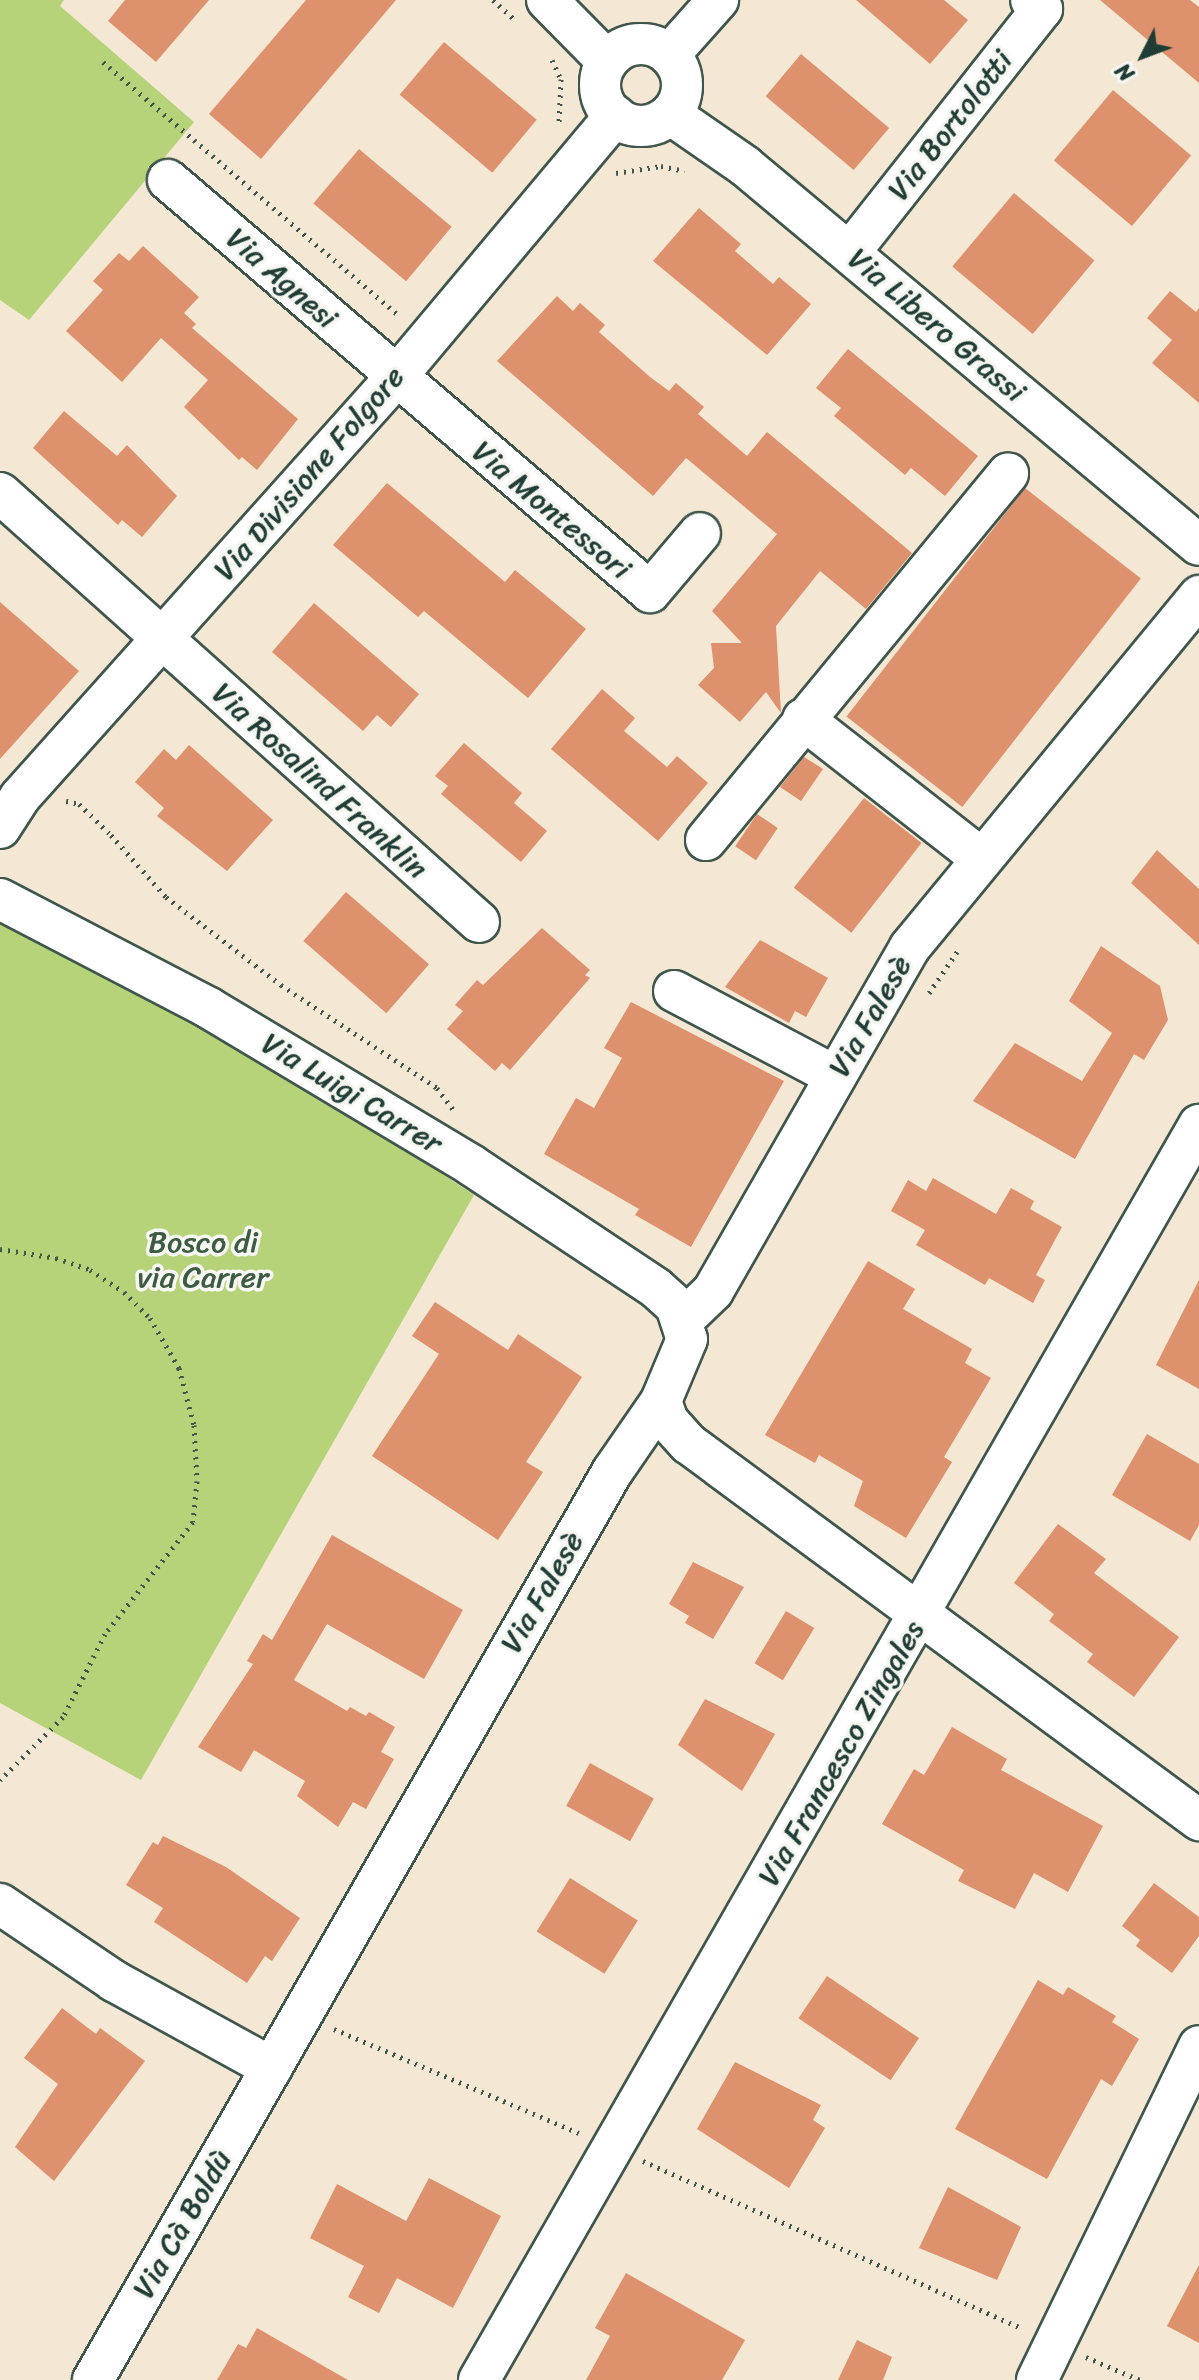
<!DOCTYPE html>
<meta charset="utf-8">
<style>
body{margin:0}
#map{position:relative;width:1199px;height:2380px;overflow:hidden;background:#f4e7d4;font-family:Sriracha,sans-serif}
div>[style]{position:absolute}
.green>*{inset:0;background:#b7d379}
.building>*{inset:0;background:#de916d;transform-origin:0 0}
.path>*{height:5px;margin-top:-2.5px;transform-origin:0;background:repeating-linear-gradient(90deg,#3f564c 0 2px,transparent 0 8px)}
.roads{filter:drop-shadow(2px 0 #3f564c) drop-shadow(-2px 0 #3f564c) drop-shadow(0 2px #3f564c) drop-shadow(0 -2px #3f564c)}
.minor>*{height:40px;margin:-20px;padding:0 20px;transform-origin:20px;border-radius:20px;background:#fff}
.minor>.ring{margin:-20px;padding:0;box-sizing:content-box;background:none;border:40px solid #fff;border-radius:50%}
span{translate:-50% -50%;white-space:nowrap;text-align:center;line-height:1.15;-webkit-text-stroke:7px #f6f6f2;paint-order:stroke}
.street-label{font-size:30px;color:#1f3d34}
.park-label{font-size:30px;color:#3d5b42}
.north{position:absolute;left:1103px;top:16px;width:80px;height:80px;-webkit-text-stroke:6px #f6f6f2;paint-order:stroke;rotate:228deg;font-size:22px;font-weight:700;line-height:32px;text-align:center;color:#1f3d34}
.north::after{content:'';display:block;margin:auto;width:28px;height:36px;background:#1f3d34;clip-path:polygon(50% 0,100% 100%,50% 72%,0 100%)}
</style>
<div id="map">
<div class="green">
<i style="clip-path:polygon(0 0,64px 0,60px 6px,194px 122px,29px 320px,0 300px)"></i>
<i style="clip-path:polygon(0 921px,319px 1091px,474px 1195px,141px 1780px,0 1703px)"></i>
</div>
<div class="building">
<i style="clip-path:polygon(125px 0,209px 0,156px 62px,108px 21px)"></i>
<i style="clip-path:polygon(306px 0,396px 0,261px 159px,209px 114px)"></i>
<i style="clip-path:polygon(856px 0,944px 0,968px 20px,930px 64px)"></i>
<i style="clip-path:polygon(1100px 0,1190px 0,1199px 7px,1199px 83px)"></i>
<i style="left:444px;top:42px;width:121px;height:69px;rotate:40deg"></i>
<i style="left:801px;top:54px;width:115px;height:55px;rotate:40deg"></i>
<i style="left:1113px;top:90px;width:102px;height:92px;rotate:40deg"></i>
<i style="left:359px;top:149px;width:121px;height:71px;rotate:40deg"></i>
<i style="left:1014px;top:193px;width:105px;height:96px;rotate:40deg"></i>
<i style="clip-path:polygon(699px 208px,741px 244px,735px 251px,773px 284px,779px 277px,811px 304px,767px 355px,653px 261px)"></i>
<i style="clip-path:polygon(143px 246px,199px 297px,184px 313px,196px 324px,192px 328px,298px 419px,257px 470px,242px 457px,239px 460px,184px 407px,208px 380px,161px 338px,122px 382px,66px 331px,103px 290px,93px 281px,119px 253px,129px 261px)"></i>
<i style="clip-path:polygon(1170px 291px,1196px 312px,1199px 308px,1199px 403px,1152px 363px,1172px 340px,1147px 318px)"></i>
<i style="clip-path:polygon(557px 296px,573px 311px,580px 303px,605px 325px,599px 332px,650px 377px,669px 391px,676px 383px,704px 407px,698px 414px,747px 456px,767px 432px,912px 553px,866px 609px,820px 571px,776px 626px,781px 713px,766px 692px,740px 722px,698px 685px,714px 668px,711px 643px,742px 643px,712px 611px,777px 534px,686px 458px,653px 496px,497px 361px)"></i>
<i style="clip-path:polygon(848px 349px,978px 456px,945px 496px,911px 468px,905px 475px,834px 416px,841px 408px,816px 388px)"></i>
<i style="clip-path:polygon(64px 411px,117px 456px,127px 445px,177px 496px,142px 537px,122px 520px,118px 525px,33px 448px)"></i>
<i style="clip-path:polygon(387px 483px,505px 582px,515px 570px,586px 629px,528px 698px,424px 611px,418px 617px,333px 545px)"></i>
<i style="left:1025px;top:488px;width:147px;height:290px;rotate:38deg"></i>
<i style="clip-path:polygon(0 602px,79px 671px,0 759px)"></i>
<i style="clip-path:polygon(314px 603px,419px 694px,391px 727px,377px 715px,363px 731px,272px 652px)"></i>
<i style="clip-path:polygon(602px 689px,635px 718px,624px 731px,667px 767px,677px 756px,708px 783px,658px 841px,551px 749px)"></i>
<i style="clip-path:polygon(464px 743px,522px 793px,514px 803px,547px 831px,521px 862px,441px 794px,448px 786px,435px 776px)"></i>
<i style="clip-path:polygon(189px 745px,273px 820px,227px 871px,157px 816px,164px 808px,135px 782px,164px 749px,176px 760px)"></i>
<i style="clip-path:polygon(804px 757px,823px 769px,801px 801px,780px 787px)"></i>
<i style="left:864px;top:798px;width:73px;height:114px;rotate:38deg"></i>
<i style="left:757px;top:814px;width:25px;height:39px;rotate:34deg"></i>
<i style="clip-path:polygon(1157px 850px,1199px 889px,1199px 945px,1131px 883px)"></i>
<i style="left:346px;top:892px;width:110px;height:65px;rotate:41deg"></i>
<i style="clip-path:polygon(542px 928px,590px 970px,585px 975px,590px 978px,510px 1070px,502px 1063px,495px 1071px,447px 1029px,463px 1011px,455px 1005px,477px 980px,483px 985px)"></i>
<i style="clip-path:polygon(760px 940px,828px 978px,806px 1017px,795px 1011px,789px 1023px,725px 987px)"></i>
<i style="clip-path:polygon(1101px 946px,1160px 986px,1168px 1020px,1144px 1060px,1134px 1054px,1075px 1159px,973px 1101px,1015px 1043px,1082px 1081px,1112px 1033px,1069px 1001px)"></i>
<i style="clip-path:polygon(631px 1002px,784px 1081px,691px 1247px,635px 1215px,639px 1209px,544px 1154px,576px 1098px,594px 1108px,622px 1058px,604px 1048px)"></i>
<i style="clip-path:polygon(933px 1178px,996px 1214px,1011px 1188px,1034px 1201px,1030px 1209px,1062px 1227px,1036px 1275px,1045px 1280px,1033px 1303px,989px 1278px,985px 1285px,916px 1245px,925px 1230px,891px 1211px,908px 1180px,926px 1191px)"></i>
<i style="clip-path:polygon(868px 1261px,915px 1289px,903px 1309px,972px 1349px,965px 1363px,991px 1378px,944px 1457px,952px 1462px,906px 1538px,854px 1506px,863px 1481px,819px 1455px,815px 1463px,765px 1435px)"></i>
<i style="clip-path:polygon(1199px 1280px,1199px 1389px,1156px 1365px)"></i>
<i style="clip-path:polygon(435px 1302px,508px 1350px,518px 1334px,582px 1377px,526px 1462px,543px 1472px,498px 1540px,372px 1456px,439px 1354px,412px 1336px)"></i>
<i style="clip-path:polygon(1147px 1434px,1199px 1464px,1199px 1525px,1190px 1541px,1112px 1495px)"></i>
<i style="clip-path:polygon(1058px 1524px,1106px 1559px,1094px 1573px,1179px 1637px,1134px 1697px,1087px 1662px,1093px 1654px,1049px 1621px,1054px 1614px,1014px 1583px)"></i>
<i style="clip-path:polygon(332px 1535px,463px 1610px,424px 1679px,327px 1624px,294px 1680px,347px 1711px,350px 1707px,366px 1716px,369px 1712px,395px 1727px,381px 1752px,394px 1759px,366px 1809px,353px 1802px,338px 1827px,297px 1796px,305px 1781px,254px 1750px,241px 1772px,198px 1747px,253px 1664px,247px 1661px,263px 1634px,272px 1640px)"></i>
<i style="clip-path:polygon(693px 1562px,744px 1587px,713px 1639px,685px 1623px,689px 1616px,669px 1604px)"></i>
<i style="left:786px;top:1611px;width:33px;height:61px;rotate:31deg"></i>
<i style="clip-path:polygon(705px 1699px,775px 1734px,742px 1791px,678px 1745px)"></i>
<i style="clip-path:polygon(952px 1727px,1007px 1759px,1001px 1770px,1103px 1826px,1068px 1892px,1034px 1873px,1015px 1909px,958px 1881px,964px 1870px,882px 1824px,914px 1769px,924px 1775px)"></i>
<i style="left:590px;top:1763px;width:73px;height:49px;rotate:29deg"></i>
<i style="clip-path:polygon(163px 1836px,226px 1867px,300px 1918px,272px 1961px,265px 1956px,247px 1983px,154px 1922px,163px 1908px,126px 1885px,153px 1842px,158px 1845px)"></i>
<i style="left:570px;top:1878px;width:80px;height:63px;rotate:32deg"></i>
<i style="clip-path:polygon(1154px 1883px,1199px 1917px,1199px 1936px,1172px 1973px,1136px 1946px,1140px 1940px,1122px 1926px)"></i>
<i style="left:827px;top:1976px;width:111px;height:51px;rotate:34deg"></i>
<i style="clip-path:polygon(1038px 1980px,1063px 1995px,1068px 1987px,1116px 2016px,1112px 2022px,1139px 2039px,1112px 2086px,1101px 2079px,1047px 2179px,955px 2129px)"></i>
<i style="clip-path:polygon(62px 2008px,96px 2034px,100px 2028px,145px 2061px,54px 2181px,15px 2147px,58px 2084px,24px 2058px)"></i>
<i style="clip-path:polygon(735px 2062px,821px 2105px,813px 2120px,825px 2128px,789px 2188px,697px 2129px)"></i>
<i style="clip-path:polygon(429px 2178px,501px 2216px,453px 2308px,397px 2278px,379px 2313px,348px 2297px,364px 2266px,310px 2238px,337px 2184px,406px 2221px)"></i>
<i style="clip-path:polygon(948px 2187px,1021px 2227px,997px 2280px,919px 2248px)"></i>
<i style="clip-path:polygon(1199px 2265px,1199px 2343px,1167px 2326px)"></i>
<i style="clip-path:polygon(626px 2273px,745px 2340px,722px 2380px,586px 2380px,610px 2336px,595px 2328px)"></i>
<i style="clip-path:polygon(257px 2328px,348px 2380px,217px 2380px,238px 2344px,246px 2348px)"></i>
<i style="clip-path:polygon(857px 2340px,892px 2357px,883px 2380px,838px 2380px)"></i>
</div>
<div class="path">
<i style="left:493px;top:0;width:27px;rotate:42deg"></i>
<i style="left:552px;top:60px;width:21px;rotate:65deg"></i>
<i style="left:561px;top:79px;width:44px;rotate:92.6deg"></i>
<i style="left:103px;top:62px;width:391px;rotate:40.6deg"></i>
<i style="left:616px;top:173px;width:46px;rotate:-8.8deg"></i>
<i style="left:661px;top:166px;width:24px;rotate:12deg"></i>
<i style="left:66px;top:801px;width:13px;rotate:13deg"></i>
<i style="left:79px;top:804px;width:45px;rotate:44.1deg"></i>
<i style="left:111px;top:835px;width:83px;rotate:48.4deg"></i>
<i style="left:166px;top:897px;width:145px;rotate:37.4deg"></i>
<i style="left:281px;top:985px;width:187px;rotate:33.4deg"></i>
<i style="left:437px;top:1088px;width:30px;rotate:53deg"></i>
<i style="left:929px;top:993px;width:50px;rotate:-55.7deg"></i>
<i style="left:0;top:1249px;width:57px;rotate:9.1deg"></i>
<i style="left:56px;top:1258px;width:36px;rotate:19deg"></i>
<i style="left:90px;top:1270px;width:40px;rotate:32.9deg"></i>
<i style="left:124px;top:1292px;width:37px;rotate:45deg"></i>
<i style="left:150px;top:1318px;width:58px;rotate:59.9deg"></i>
<i style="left:179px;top:1368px;width:59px;rotate:75.3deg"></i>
<i style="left:194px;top:1425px;width:56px;rotate:86.9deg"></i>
<i style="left:197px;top:1481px;width:41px;rotate:95.6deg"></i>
<i style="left:193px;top:1522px;width:142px;rotate:128.2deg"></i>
<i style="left:105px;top:1634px;width:93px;rotate:116.8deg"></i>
<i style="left:63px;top:1717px;width:89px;rotate:135deg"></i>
<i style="left:334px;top:2029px;width:266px;rotate:23deg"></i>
<i style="left:643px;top:2161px;width:414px;rotate:23.8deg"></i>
<i style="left:1086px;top:2357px;width:59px;rotate:23.1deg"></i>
</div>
<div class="roads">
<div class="minor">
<i style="left:547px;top:0;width:86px;rotate:45.5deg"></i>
<i class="ring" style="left:600px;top:44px;width:42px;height:42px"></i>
<i style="left:669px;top:55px;width:74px;rotate:-48.3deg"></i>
<i style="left:670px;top:114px;width:91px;rotate:34.7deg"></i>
<i style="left:745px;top:166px;width:591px;rotate:39.86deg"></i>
<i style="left:168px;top:180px;width:634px;rotate:40.52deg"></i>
<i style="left:650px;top:592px;width:77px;rotate:-49.7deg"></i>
<i style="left:850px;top:252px;width:310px;rotate:-51.7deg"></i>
<i style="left:1042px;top:9px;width:14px;rotate:-141deg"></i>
<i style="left:0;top:493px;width:643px;rotate:41.85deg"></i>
<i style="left:803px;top:719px;width:226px;rotate:38deg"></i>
<i style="left:0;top:828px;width:37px;rotate:-57deg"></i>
<i style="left:20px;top:797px;width:564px;rotate:-48.16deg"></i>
<i style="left:396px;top:377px;width:341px;rotate:-50deg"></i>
<i style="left:706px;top:840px;width:475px;rotate:-50.5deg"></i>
<i style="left:0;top:899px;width:236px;rotate:27.5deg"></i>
<i style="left:209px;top:1008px;width:305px;rotate:30.9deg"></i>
<i style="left:471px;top:1165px;width:222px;rotate:33.6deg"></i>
<i style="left:656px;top:1288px;width:27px;rotate:42deg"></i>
<i style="left:676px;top:1306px;width:35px;rotate:72deg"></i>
<i style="left:687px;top:1339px;width:67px;rotate:112.8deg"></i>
<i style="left:661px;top:1401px;width:86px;rotate:124.6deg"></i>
<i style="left:612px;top:1472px;width:1046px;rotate:119.75deg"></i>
<i style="left:674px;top:991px;width:182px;rotate:27.8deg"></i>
<i style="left:683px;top:1320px;width:42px;rotate:-44deg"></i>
<i style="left:713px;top:1291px;width:396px;rotate:-60.2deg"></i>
<i style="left:910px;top:947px;width:455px;rotate:-50.5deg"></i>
<i style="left:661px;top:1401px;width:21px;rotate:71deg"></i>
<i style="left:668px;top:1421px;width:31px;rotate:48deg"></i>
<i style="left:689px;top:1444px;width:634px;rotate:36.4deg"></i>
<i style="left:0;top:1904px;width:138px;rotate:34deg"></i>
<i style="left:114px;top:1981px;width:180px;rotate:28.8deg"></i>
<i style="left:479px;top:2380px;width:1447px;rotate:-60.16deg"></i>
<i style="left:1037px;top:2380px;width:371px;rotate:-64.1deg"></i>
</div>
</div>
<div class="street-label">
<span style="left:950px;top:125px;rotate:-52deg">Via Bortolotti</span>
<span style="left:282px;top:278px;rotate:41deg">Via Agnesi</span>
<span style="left:937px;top:325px;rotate:40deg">Via Libero Grassi</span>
<span style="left:309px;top:473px;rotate:-49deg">Via Divisione Folgore</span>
<span style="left:552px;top:510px;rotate:40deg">Via Montessori</span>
<span style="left:320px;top:781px;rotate:42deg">Via Rosalind Franklin</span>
<span style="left:870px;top:1016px;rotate:-60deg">Via Falesè</span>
<span style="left:352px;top:1093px;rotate:31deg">Via Luigi Carrer</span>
<span style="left:542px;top:1592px;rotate:-60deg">Via Falesè</span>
<span style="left:841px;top:1753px;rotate:-60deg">Via Francesco Zingales</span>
<span style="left:182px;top:2224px;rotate:-60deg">Via Cà Boldù</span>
</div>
<div class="park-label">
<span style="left:203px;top:1259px">Bosco di<br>via Carrer</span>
</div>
<div class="north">N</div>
</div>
